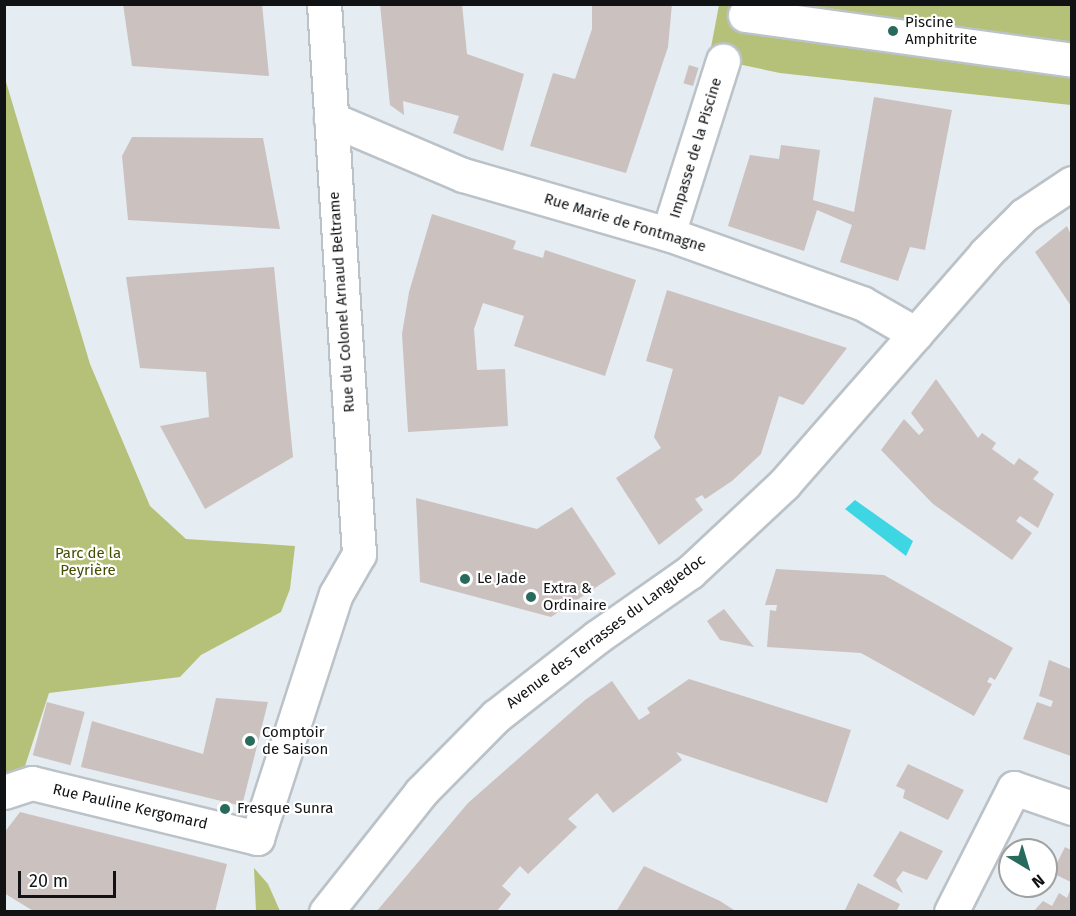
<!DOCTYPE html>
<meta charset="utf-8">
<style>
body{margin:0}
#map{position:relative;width:1076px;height:916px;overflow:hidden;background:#e5ecf2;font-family:"Fira Sans",sans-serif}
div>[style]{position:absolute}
.green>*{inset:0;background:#b5c179}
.water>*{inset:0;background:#3ed6e3}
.building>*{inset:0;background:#cbc1bf;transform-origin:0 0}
.roads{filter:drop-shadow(2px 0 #bbc2c8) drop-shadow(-2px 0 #bbc2c8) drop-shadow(0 2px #bbc2c8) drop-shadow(0 -2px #bbc2c8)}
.minor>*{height:33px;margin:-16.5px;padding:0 16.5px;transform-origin:16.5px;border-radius:16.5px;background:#fff}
.dots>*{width:16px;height:16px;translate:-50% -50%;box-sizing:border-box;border:3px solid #fff;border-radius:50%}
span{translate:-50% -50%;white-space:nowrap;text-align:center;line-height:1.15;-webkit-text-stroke:4.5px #fff;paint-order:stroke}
.poi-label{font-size:15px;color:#101214}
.left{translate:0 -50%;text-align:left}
.street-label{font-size:15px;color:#101214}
.park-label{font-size:15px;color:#454d00}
.frame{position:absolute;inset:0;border:6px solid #101214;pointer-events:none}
.north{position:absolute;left:998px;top:838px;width:60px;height:60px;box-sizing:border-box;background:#fff;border:2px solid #9fa0a1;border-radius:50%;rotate:142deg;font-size:16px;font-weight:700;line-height:24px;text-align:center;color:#101214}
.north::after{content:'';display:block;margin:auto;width:21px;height:27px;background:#286b5c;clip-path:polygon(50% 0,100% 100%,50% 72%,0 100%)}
.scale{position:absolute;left:18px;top:871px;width:98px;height:27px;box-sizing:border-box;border:3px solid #101214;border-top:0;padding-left:8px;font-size:18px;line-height:21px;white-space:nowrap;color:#101214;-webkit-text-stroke:4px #fff;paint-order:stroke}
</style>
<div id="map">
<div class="green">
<i style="clip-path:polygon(719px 5px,1071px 5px,1071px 105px,780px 73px,709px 58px)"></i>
<i style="clip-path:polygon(4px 75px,90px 364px,150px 506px,186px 539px,295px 546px,290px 589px,281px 612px,201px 655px,180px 677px,49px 693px,24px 769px,4px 784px)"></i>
<i style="clip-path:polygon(254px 868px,268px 884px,280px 911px,256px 911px)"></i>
</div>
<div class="water">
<i style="clip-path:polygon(855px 500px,913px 541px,906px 556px,845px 509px)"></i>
</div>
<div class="building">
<i style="clip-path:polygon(123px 4px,262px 4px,269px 76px,132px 66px)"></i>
<i style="clip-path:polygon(380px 4px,462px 4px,467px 54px,524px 74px,503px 151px,453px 133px,459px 116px,403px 101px,404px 115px,390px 105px)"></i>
<i style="clip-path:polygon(592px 4px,672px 4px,668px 47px,626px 173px,530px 146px,553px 73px,575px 79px,592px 29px)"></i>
<i style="left:689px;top:65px;width:10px;height:19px;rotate:17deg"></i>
<i style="clip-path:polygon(874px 97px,952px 110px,925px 250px,910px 247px,898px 281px,840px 262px,852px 225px,817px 210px,804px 251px,728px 226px,750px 155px,779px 159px,781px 145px,820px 150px,813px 200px,854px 212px)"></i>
<i style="clip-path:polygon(132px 137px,263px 138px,280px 229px,128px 220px,122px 156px)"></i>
<i style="clip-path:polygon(432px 214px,516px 241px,513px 249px,543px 258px,545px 250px,636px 280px,605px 376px,514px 346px,524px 316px,483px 303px,474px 329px,477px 370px,505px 369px,508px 426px,408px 432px,402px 334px,409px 292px)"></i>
<i style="clip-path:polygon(1067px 226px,1071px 235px,1071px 306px,1035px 252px)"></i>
<i style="clip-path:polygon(274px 267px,293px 457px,205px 509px,160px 426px,209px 417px,206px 372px,140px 368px,126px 277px)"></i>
<i style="clip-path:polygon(667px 290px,847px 348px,803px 405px,779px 396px,761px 454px,732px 481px,705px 499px,702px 495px,695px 499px,703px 510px,659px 545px,616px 478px,661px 448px,654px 437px,673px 369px,646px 361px)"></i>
<i style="clip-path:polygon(936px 379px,978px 438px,982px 433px,996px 443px,992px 449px,1014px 465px,1019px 458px,1039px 472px,1033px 479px,1054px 494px,1038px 528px,1020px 516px,1016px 521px,1032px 533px,1012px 560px,933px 504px,881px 450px,904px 419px,919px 435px,924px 430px,911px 413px)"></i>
<i style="clip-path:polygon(416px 498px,537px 529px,572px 507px,616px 574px,551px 617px,420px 582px)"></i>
<i style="clip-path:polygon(776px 569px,884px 575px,1013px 648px,995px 680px,990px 677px,987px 682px,992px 684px,974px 716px,861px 653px,767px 647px,770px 610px,776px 611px,777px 605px,765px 605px)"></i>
<i style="clip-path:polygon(724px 609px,754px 647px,720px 640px,707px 621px)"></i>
<i style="clip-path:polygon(1049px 660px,1071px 669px,1071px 756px,1023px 739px,1037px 702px,1051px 707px,1053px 701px,1039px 696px)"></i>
<i style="clip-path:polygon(689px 679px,851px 730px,827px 803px,676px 752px,682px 760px,613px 813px,597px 793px,568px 819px,577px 827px,528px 874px,520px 866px,502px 886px,511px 894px,496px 912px,376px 912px,468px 803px,585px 700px,612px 681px,639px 720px,650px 713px,647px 708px)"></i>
<i style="clip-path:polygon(216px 698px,268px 702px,242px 806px,81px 767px,92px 721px,203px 754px)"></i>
<i style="left:47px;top:702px;width:39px;height:55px;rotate:15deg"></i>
<i style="clip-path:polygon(908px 764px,964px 790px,948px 820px,903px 798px,905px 790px,896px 786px)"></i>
<i style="clip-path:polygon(20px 812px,227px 864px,215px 912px,35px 912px,4px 893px,4px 833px)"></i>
<i style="clip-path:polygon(900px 831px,943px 851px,927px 880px,903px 871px,896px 880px,903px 893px,873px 876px)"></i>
<i style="clip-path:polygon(1065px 847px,1071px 850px,1071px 882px,1052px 873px)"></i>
<i style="clip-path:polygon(644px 866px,720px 901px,737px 912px,616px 912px)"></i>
<i style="clip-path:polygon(858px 883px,900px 904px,896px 912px,844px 912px)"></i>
<i style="clip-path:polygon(1071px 888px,1071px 912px,1033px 912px,1043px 901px,1052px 906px,1059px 893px,1067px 898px)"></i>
</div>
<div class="roads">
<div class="minor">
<i style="left:745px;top:15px;width:330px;rotate:7.8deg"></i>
<i style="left:331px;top:119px;width:143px;rotate:23deg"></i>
<i style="left:463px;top:175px;width:213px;rotate:16.1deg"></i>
<i style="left:668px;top:234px;width:206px;rotate:19.6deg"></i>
<i style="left:862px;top:303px;width:62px;rotate:29.9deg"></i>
<i style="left:668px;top:234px;width:182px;rotate:-72.4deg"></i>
<i style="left:4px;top:792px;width:29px;rotate:-18deg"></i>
<i style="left:32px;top:783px;width:232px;rotate:13.7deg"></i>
<i style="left:257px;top:838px;width:256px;rotate:-72.1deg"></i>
<i style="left:336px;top:594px;width:46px;rotate:-60.1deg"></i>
<i style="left:359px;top:554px;width:551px;rotate:-93.64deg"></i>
<i style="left:326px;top:912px;width:153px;rotate:-51.6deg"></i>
<i style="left:421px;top:792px;width:107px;rotate:-45.4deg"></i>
<i style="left:496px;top:716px;width:128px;rotate:-38deg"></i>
<i style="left:597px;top:637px;width:113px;rotate:-35deg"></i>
<i style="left:690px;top:572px;width:129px;rotate:-43.1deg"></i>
<i style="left:784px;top:484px;width:305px;rotate:-48.8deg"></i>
<i style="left:985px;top:254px;width:55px;rotate:-45deg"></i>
<i style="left:1024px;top:215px;width:58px;rotate:-33.7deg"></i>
<i style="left:951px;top:912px;width:139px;rotate:-63.1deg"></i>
<i style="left:1014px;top:788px;width:61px;rotate:19deg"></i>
</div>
</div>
<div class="dots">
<i style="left:893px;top:31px;background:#286b5c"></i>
<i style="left:465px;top:579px;background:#286b5c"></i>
<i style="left:531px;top:597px;background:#286b5c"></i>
<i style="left:250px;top:741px;background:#286b5c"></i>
<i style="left:225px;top:809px;background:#286b5c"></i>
</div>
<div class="poi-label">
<span class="left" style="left:905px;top:31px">Piscine<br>Amphitrite</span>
<span class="left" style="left:477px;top:579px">Le Jade</span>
<span class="left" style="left:543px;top:597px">Extra &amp;<br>Ordinaire</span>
<span class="left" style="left:262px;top:741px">Comptoir<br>de Saison</span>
<span class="left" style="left:237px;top:809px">Fresque Sunra</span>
</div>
<div class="street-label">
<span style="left:696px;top:148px;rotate:-73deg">Impasse de la Piscine</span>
<span style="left:625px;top:223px;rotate:17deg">Rue Marie de Fontmagne</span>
<span style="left:342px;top:302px;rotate:-94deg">Rue du Colonel Arnaud Beltrame</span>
<span style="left:606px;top:632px;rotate:-37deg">Avenue des Terrasses du Languedoc</span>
<span style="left:130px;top:807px;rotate:13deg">Rue Pauline Kergomard</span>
</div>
<div class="park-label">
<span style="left:88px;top:562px">Parc de la<br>Peyrière</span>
</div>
<div class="frame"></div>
<div class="north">N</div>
<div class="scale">20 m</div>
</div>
